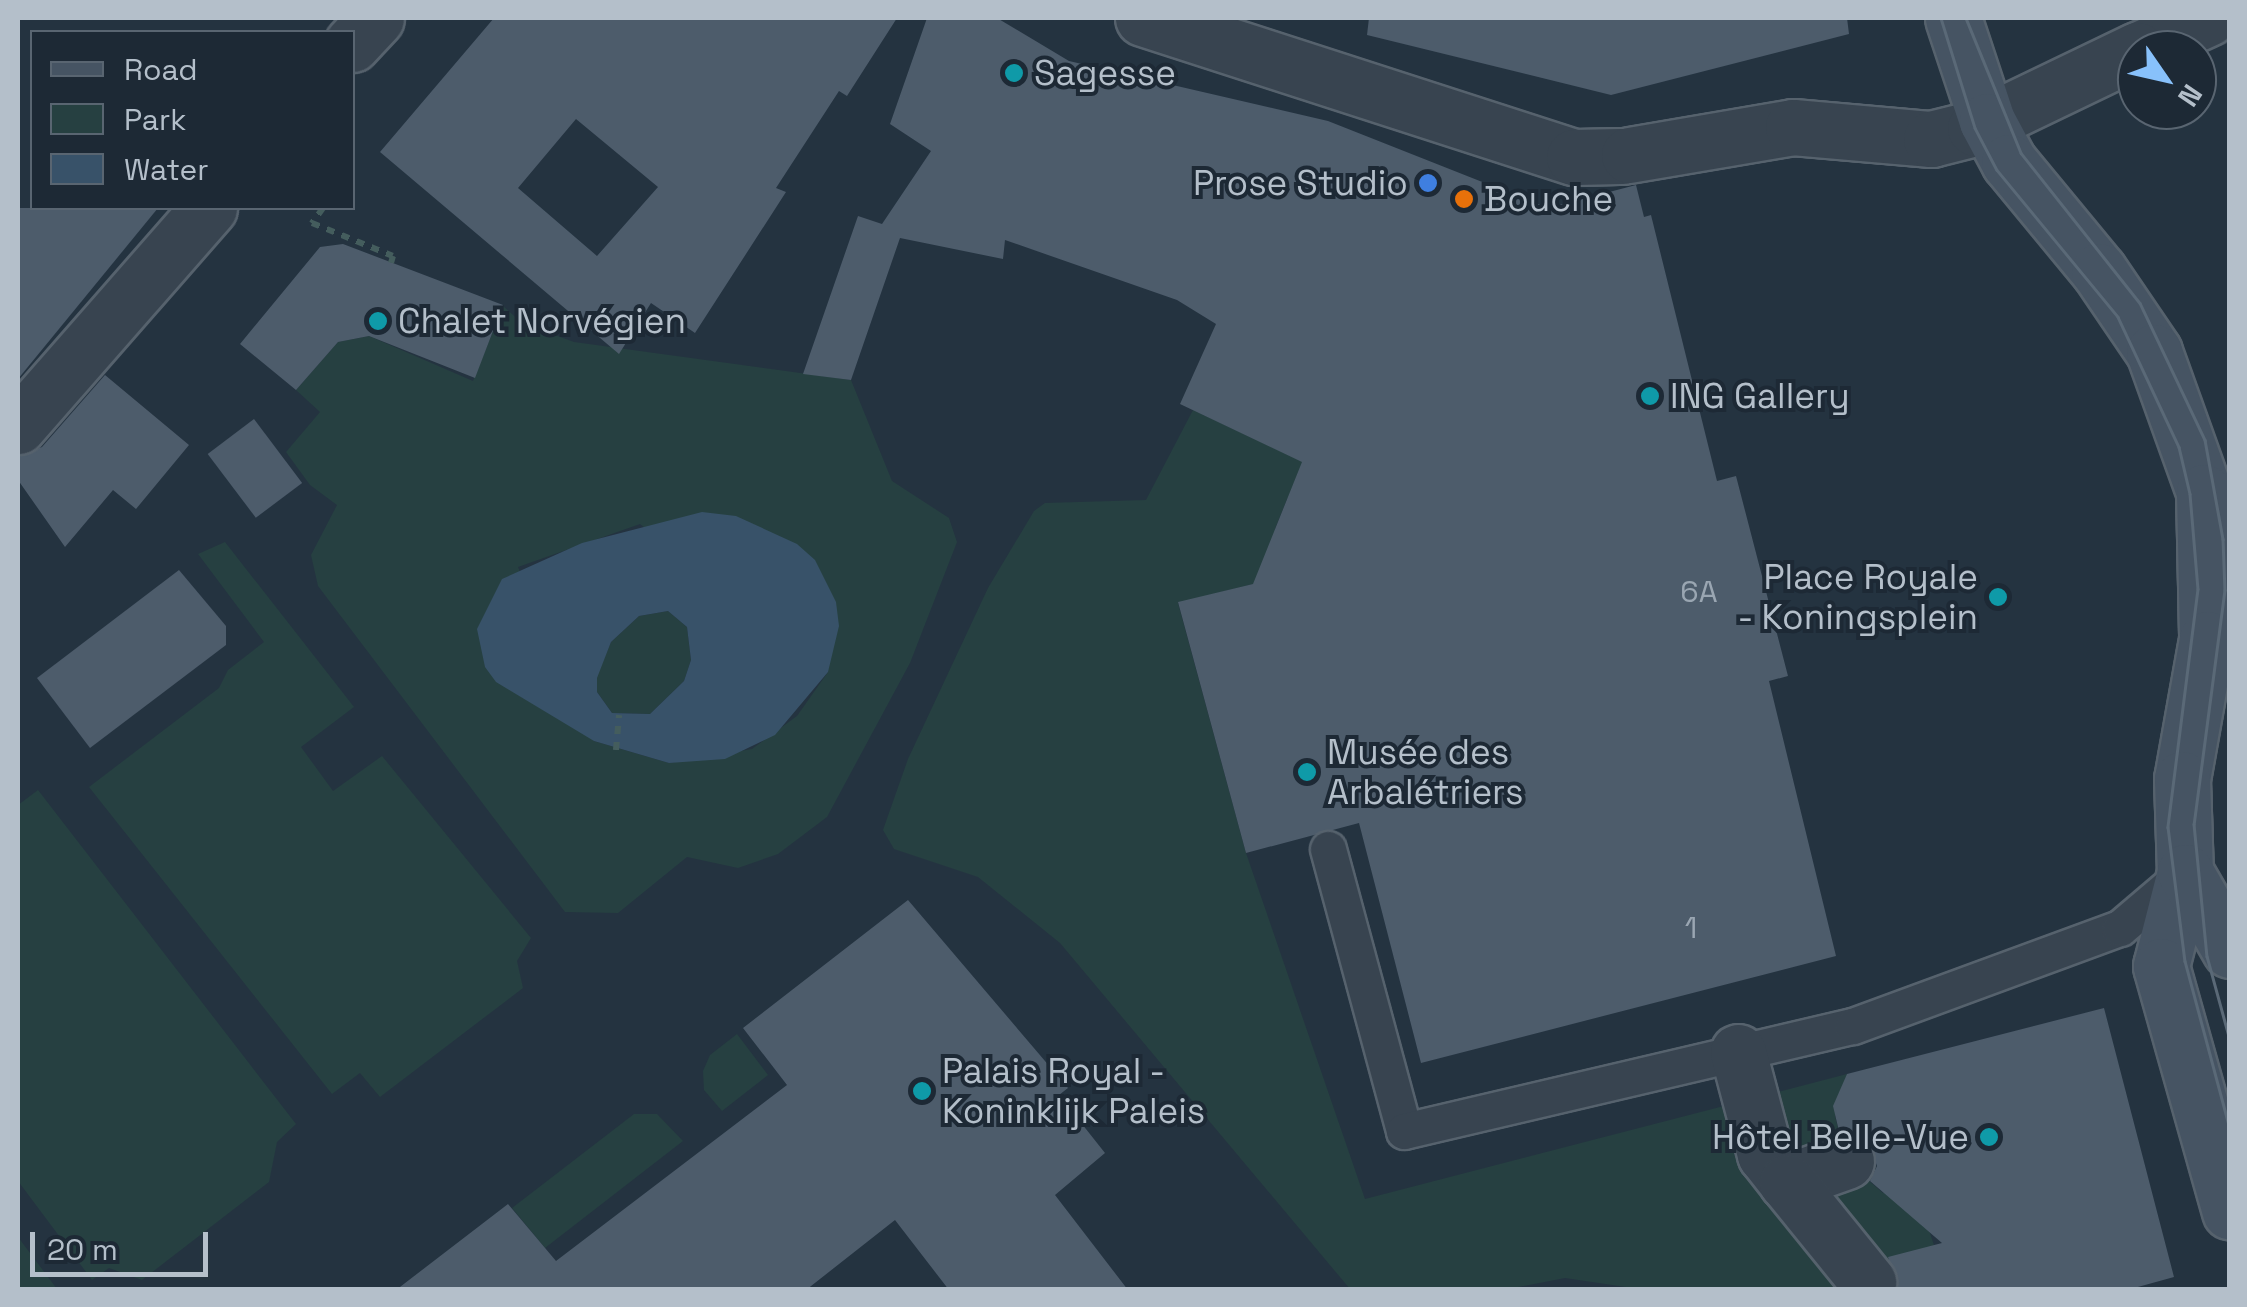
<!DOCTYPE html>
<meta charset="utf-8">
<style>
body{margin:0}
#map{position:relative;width:2247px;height:1307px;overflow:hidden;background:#243340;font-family:"Space Grotesk",sans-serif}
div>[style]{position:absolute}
.green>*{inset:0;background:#264041}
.water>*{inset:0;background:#385269}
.building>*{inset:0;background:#4d5c6b;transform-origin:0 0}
.path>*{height:6px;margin-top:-3px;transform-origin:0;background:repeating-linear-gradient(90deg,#445d5d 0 8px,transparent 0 16px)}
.roads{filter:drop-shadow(2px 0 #56626d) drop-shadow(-2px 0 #56626d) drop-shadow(0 2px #56626d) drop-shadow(0 -2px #56626d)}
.lane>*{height:35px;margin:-17.5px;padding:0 17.5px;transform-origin:17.5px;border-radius:17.5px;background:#384450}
.street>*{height:55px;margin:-27.5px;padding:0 27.5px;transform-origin:27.5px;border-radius:27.5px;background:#384450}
.secondary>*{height:55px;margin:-27.5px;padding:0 27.5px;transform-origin:27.5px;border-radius:27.5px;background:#465463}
.tram>*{height:2.5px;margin:-1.25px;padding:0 1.25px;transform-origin:1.25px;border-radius:1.25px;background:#5a6977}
.dots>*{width:28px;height:28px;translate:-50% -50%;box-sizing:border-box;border:5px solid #1d2935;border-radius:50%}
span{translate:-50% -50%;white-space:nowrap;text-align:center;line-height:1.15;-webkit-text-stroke:8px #1d2935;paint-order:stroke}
.number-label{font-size:30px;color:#9aa6b2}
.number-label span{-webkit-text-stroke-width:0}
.poi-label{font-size:35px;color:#b4bfca}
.left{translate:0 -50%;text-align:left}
.right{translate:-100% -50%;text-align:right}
.frame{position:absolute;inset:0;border:20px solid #b4bfca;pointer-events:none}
.legend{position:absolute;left:30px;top:30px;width:325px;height:180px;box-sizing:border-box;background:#1d2935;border:2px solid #596571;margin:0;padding:12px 18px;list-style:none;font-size:30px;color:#b4bfca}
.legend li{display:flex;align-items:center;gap:20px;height:50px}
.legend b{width:50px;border:2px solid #596571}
.north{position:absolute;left:2117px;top:30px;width:100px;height:100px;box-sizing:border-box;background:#1d2935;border:2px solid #596571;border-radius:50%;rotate:124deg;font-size:28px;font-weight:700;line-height:40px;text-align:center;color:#b4bfca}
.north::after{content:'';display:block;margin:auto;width:35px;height:45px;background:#88c1fb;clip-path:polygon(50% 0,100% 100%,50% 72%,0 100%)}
.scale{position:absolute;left:30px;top:1232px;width:178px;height:45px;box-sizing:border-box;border:5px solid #b4bfca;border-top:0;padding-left:12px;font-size:30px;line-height:35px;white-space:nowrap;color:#b4bfca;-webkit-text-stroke:8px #1d2935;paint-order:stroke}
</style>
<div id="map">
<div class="green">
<i style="clip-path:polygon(evenodd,503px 306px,522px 323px,574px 342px,851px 380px,892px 481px,949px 518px,957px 542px,910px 663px,827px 817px,778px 854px,738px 868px,687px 857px,618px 913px,565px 912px,318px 586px,311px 555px,337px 505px,310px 485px,286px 452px,320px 412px,296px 390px,338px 342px,369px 336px,473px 381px,503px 306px,640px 524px,828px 672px,797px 716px,752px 749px,669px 763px,594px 741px,518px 567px,640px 524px)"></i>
<i style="clip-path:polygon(1193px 410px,1331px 475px,1287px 499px,1275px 529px,1285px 576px,1178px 603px,1246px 853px,1365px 1199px,1847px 1074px,1835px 1116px,1846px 1161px,1883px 1193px,1914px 1187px,1934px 1245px,1858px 1289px,1646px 1290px,1565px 1278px,1508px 1289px,1350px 1289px,1060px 943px,978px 877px,894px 849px,883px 830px,908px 759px,988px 588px,1034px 511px,1045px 503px,1146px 500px)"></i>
<i style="clip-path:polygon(225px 542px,354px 707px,301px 747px,333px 791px,382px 756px,531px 938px,517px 961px,523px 988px,380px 1097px,360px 1073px,332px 1094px,89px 787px,219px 688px,228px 670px,264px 642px,198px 554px)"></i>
<i style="clip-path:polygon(668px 611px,687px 627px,691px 660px,684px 681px,650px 714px,612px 713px,597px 692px,596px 677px,611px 642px,639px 616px)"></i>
<i style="clip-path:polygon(38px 790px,296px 1124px,277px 1142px,269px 1182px,142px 1280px,109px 1268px,92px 1280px,18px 1181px,18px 805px)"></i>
<i style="clip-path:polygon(737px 1034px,768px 1075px,722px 1111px,704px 1090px,703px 1071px,710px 1055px)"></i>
<i style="clip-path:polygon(634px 1114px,657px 1114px,683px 1141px,545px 1248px,512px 1208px)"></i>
<i style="clip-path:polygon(18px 1237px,57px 1289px,18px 1289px)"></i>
</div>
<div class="water">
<i style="clip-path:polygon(evenodd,702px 512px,736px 516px,797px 544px,815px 560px,836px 602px,839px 626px,828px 672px,775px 735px,725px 759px,669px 763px,594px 741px,496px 682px,485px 667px,477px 629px,502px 579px,582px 543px,702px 512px,668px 611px,687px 627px,691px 660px,684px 681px,650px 714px,612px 713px,597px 692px,597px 678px,611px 642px,639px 616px,668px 611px)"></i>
</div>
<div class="building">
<i style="clip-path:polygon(evenodd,494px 18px,897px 18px,847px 96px,839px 91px,776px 188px,786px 192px,695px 333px,651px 303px,619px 354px,380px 152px,494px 18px,576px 119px,658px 187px,597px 256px,518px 188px,576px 119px)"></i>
<i style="clip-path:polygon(927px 18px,997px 18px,1069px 61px,1328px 121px,1548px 208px,1636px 185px,1644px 217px,1651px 215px,1717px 481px,1736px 476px,1788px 676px,1769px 681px,1836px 956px,1421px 1063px,1359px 823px,1246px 853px,1178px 602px,1253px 584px,1302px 462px,1180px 404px,1216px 324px,1177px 300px,1005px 240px,1003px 259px,900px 238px,851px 380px,803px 374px,858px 216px,882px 224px,931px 151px,890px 124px)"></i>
<i style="clip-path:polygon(1369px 18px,1847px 18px,1849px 34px,1611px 95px,1367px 35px)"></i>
<i style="clip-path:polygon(18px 208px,158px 208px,18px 379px)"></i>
<i style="clip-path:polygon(343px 244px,503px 305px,475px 378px,369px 336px,338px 342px,296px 390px,240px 344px,320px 247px)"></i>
<i style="clip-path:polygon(105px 375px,189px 445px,136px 509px,113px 490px,65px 547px,18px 480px,18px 456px,42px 447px)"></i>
<i style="left:254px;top:419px;width:80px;height:58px;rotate:53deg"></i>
<i style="clip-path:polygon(179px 570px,226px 626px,226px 645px,90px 748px,37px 678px)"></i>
<i style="clip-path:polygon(908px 900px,1068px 1088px,1059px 1095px,1105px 1153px,1055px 1195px,1128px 1290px,949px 1290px,895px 1220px,806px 1290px,396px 1290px,508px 1204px,556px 1261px,787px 1085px,743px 1028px)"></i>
<i style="clip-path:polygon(2104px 1008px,2174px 1277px,2127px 1290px,1898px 1290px,1888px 1257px,1942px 1243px,1870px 1181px,1877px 1166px,1867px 1138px,1839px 1131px,1833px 1106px,1847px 1074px)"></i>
</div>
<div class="path">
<i style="left:323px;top:208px;width:19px;rotate:126deg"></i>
<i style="left:312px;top:223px;width:87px;rotate:22.2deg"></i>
<i style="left:393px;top:256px;width:7px;rotate:106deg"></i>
<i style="left:616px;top:750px;width:35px;rotate:-85deg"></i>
</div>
<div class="roads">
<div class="lane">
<i style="left:1328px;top:849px;width:292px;rotate:74.9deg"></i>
<i style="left:1404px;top:1131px;width:461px;rotate:-13.2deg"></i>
<i style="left:1853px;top:1026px;width:284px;rotate:-20.2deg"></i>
<i style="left:2120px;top:928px;width:80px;rotate:-40.4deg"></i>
</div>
<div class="street">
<i style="left:1143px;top:18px;width:453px;rotate:17.9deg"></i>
<i style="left:1574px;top:157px;width:48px;rotate:-1.2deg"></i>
<i style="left:352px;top:44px;width:35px;rotate:-47deg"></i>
<i style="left:2138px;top:50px;width:77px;rotate:-24.6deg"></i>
<i style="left:1629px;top:155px;width:166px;rotate:-9.7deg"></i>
<i style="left:1793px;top:127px;width:139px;rotate:5deg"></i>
<i style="left:1931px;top:139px;width:45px;rotate:-14deg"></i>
<i style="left:1975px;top:128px;width:180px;rotate:-25.7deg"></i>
<i style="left:18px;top:426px;width:290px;rotate:-48.8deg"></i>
<i style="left:1738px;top:1052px;width:106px;rotate:75.2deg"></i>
<i style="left:1765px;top:1154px;width:36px;rotate:52deg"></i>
<i style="left:1846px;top:1161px;width:63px;rotate:160.4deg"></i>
<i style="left:1787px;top:1182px;width:129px;rotate:51deg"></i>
</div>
<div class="secondary">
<i style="left:1953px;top:18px;width:108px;rotate:71.7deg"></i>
<i style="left:1987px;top:121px;width:47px;rotate:61.8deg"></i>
<i style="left:2009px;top:162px;width:141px;rotate:50.5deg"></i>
<i style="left:2099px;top:271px;width:98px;rotate:55.8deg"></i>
<i style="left:2154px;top:352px;width:149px;rotate:70.3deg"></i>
<i style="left:2204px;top:492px;width:147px;rotate:88.8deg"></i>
<i style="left:2207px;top:639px;width:142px;rotate:100.1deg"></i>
<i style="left:2182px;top:779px;width:93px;rotate:88.2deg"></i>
<i style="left:2185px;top:872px;width:97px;rotate:104.3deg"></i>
<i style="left:2161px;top:966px;width:255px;rotate:74.3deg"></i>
<i style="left:2185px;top:872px;width:90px;rotate:60deg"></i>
</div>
</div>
<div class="tram">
<i style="left:1941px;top:18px;width:115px;rotate:72.8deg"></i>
<i style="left:1975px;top:128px;width:47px;rotate:62.4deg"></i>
<i style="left:1997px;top:170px;width:190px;rotate:50.5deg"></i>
<i style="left:2118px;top:317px;width:144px;rotate:64.9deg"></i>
<i style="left:2179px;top:447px;width:48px;rotate:76.8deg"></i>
<i style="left:2190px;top:494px;width:95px;rotate:85.2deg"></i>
<i style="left:2198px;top:589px;width:240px;rotate:97.2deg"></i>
<i style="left:2168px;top:827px;width:135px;rotate:82.8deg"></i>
<i style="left:2185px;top:961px;width:174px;rotate:75deg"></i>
<i style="left:1966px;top:18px;width:146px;rotate:67.8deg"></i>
<i style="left:2021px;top:153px;width:191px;rotate:51.6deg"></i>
<i style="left:2140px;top:303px;width:152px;rotate:64.6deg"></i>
<i style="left:2205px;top:440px;width:101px;rotate:79.7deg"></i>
<i style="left:2223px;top:539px;width:51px;rotate:87.8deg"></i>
<i style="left:2225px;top:590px;width:236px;rotate:97.5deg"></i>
<i style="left:2194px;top:824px;width:133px;rotate:84.4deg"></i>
<i style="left:2207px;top:956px;width:87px;rotate:74.7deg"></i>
</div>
<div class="dots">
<i style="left:1014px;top:73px;background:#0f9aa8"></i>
<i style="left:1428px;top:183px;background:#3f7fe0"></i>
<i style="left:1464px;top:199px;background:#e8710a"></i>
<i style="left:378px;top:321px;background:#0f9aa8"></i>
<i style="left:1650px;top:396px;background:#0f9aa8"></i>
<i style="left:1998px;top:597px;background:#0f9aa8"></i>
<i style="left:1307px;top:772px;background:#0f9aa8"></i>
<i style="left:922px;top:1091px;background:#0f9aa8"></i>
<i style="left:1989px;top:1137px;background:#0f9aa8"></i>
</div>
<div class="number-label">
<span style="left:1699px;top:592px">6A</span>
<span style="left:1691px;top:928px">1</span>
</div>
<div class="poi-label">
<span class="left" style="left:1034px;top:73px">Sagesse</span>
<span class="right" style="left:1408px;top:183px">Prose Studio</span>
<span class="left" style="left:1484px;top:199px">Bouche</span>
<span class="left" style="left:398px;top:321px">Chalet Norvégien</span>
<span class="left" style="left:1670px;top:396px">ING Gallery</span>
<span class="right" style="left:1978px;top:597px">Place Royale<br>- Koningsplein</span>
<span class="left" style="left:1327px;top:772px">Musée des<br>Arbalétriers</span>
<span class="left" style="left:942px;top:1091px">Palais Royal -<br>Koninklijk Paleis</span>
<span class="right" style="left:1969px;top:1137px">Hôtel Belle-Vue</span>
</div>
<div class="frame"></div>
<ul class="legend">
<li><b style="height:12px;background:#465463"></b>Road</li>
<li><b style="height:28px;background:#264041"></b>Park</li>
<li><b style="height:28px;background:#385269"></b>Water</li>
</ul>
<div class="north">N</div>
<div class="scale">20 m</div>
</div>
